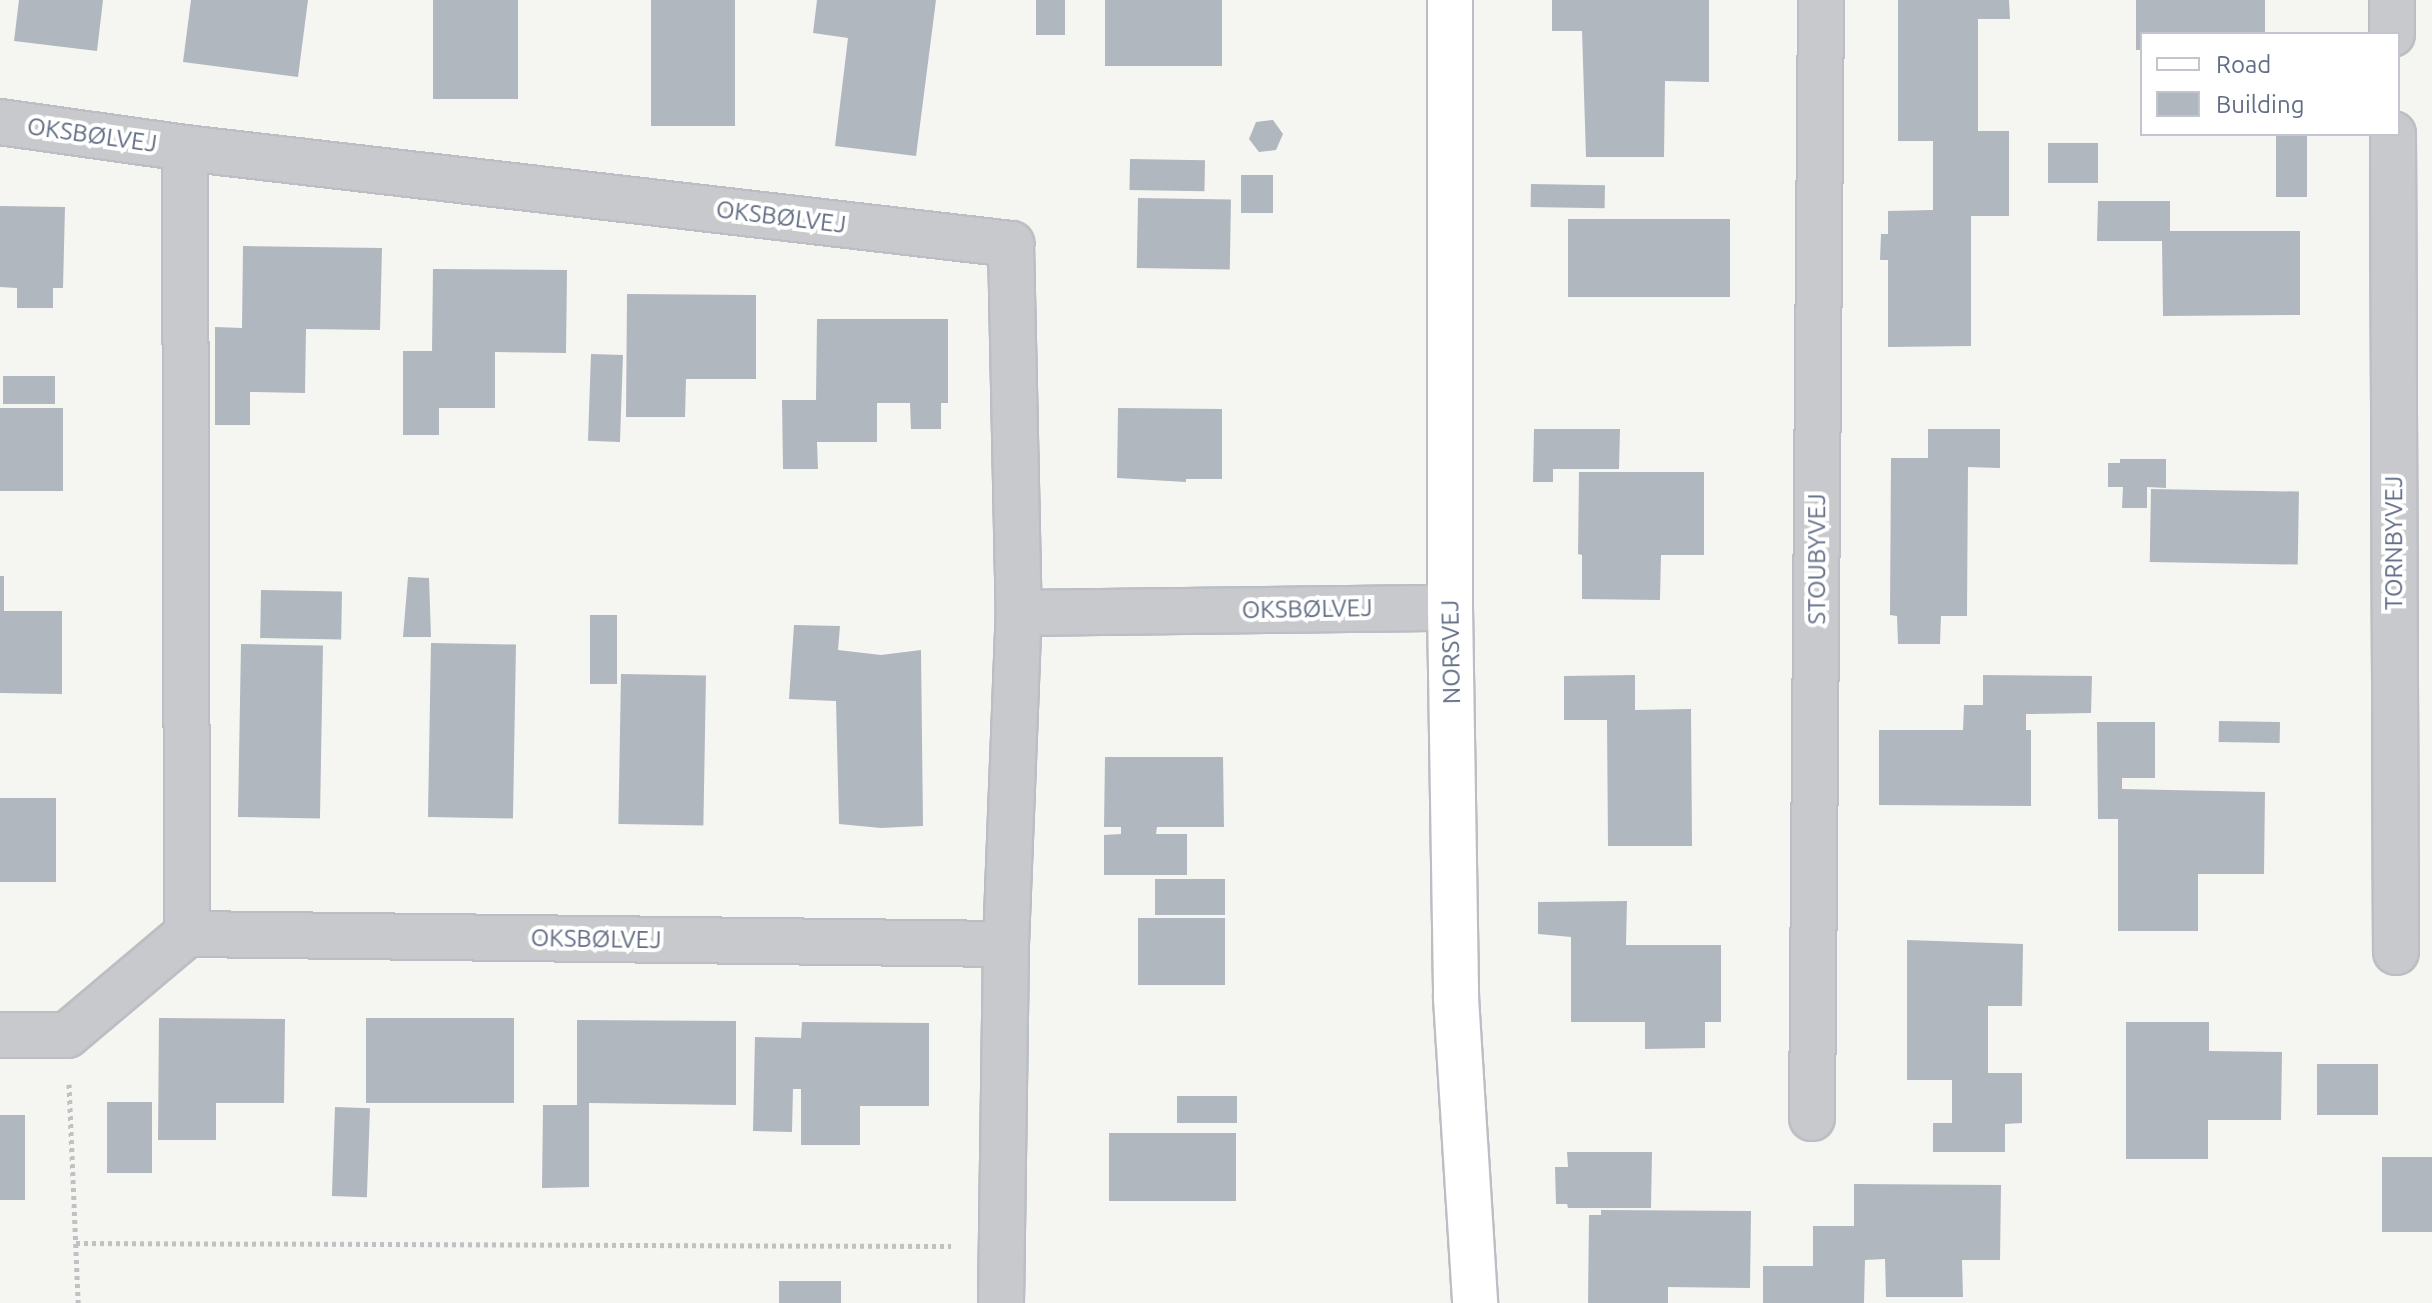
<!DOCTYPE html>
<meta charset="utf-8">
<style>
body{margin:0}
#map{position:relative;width:2432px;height:1303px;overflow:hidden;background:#f5f6f1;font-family:Ubuntu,sans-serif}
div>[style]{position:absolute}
.building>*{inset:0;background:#b1b7be;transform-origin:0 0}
.path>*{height:5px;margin-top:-2.5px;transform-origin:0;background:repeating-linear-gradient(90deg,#c0c1c3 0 4px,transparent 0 8px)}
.roads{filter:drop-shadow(2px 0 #bbbec3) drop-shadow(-2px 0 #bbbec3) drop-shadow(0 2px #bbbec3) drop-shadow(0 -2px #bbbec3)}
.street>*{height:44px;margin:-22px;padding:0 22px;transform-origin:22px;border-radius:22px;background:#c7c9cd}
.secondary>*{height:44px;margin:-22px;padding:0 22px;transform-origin:22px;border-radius:22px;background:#fff}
span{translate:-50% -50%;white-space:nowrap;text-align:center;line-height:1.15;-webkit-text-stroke:8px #fff;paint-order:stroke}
.street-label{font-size:24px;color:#626e85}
.legend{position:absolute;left:2140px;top:32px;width:260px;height:104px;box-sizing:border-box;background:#fff;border:2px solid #c0c5ce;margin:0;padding:10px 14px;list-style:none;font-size:24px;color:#626e85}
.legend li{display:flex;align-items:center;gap:16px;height:40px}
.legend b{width:40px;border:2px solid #c0c5ce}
</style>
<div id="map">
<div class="building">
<i style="clip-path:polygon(19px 0,103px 0,97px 51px,14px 41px)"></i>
<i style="clip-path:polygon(191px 0,308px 0,298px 77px,183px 62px)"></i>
<i style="left:433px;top:0;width:85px;height:99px"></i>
<i style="left:651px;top:0;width:84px;height:126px"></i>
<i style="clip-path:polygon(817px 0,936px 0,916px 156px,835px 146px,848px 38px,813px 33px)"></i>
<i style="left:1036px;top:0;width:29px;height:35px"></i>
<i style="left:1105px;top:0;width:117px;height:66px"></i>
<i style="clip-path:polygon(1552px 0,1709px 0,1709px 82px,1665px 81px,1664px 157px,1586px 157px,1582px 31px,1552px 31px)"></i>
<i style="clip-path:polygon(1898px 0,2009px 0,2010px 19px,1978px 19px,1978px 131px,2009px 131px,2009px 216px,1971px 216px,1971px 346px,1888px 347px,1888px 260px,1880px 260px,1881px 234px,1888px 234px,1888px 211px,1933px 210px,1933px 141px,1898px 141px)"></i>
<i style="clip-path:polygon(2136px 0,2265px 0,2265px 34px,2142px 34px,2142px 50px,2136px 50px)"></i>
<i style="clip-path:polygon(1273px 120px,1283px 134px,1276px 150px,1259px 152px,1249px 139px,1256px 122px)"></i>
<i style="left:2276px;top:134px;width:31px;height:63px"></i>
<i style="left:2048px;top:143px;width:50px;height:40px"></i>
<i style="left:1130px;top:159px;width:75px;height:31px;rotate:1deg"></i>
<i style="left:1241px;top:175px;width:32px;height:38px"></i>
<i style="left:1531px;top:184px;width:74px;height:23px;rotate:1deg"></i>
<i style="left:1138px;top:198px;width:93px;height:70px;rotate:1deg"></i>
<i style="clip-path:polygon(2098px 201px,2170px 201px,2170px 231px,2300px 231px,2300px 315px,2163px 316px,2162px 241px,2097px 241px)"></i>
<i style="clip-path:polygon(0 206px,65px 207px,63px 288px,53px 288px,53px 308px,17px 308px,17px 288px,0 287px)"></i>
<i style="left:1568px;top:219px;width:162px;height:78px"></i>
<i style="clip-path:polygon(243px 246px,382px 248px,380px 330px,306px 329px,305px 393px,250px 392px,250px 425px,215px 425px,215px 327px,242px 328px)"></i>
<i style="clip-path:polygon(433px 269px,567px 270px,566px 353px,495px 352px,495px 408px,439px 408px,439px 435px,403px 435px,403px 351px,432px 351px)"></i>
<i style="clip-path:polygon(627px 294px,756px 295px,756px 379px,686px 379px,685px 417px,626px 417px)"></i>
<i style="clip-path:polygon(817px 319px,948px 319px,948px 403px,941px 403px,941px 429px,911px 429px,910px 403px,877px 403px,877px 442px,817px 442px,818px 469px,783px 469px,782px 400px,816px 400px)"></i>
<i style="left:623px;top:355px;width:87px;height:32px;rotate:92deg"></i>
<i style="left:3px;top:376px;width:52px;height:28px"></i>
<i style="left:0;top:408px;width:63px;height:83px"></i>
<i style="clip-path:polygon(1118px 408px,1222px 409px,1222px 479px,1186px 479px,1186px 482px,1117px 478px)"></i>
<i style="clip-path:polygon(1534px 429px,1620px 429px,1619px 469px,1553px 469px,1553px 482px,1533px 482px)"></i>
<i style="clip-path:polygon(1928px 429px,2000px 429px,2000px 468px,1968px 467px,1967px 616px,1941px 616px,1940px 644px,1898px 644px,1897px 616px,1890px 615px,1891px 458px,1928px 458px)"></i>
<i style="clip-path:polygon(2120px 459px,2166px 459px,2166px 488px,2147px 487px,2147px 508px,2122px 508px,2123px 487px,2108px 487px,2108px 463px,2120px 463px)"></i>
<i style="clip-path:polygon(1579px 472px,1704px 472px,1704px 555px,1661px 555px,1660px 600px,1582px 599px,1582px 555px,1578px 554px)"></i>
<i style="left:2151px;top:489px;width:148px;height:73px;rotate:1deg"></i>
<i style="clip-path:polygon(0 576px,4px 576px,4px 611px,62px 611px,62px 694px,0 693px)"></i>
<i style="clip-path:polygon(408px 577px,429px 578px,431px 637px,403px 637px)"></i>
<i style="left:261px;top:590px;width:81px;height:48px;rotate:1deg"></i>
<i style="left:590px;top:615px;width:27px;height:69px"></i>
<i style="clip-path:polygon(794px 625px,840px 626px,838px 650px,881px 655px,921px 650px,923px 826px,881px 828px,839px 824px,836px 701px,789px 699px)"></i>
<i style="left:431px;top:643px;width:85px;height:174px;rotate:1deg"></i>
<i style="left:241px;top:644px;width:82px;height:173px;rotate:1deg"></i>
<i style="left:621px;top:674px;width:85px;height:150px;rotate:1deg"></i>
<i style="clip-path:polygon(1635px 675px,1635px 710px,1691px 709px,1692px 846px,1608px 846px,1607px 720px,1564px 720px,1564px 676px)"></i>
<i style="clip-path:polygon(1983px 675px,2092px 676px,2091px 713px,2026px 714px,2026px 730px,2031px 730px,2031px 806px,1879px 805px,1879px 730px,1963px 730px,1964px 705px,1983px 705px)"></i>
<i style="left:2219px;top:721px;width:61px;height:21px;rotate:1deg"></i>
<i style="clip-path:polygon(2097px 722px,2155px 722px,2155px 778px,2122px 778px,2122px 789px,2265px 792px,2264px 874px,2198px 874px,2198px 931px,2118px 931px,2118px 819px,2098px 819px)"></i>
<i style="clip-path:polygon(1105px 757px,1223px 757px,1224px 827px,1157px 827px,1156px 834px,1187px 834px,1187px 875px,1104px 875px,1104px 835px,1121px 834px,1121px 827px,1104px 827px)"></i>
<i style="left:0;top:798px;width:56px;height:84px"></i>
<i style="left:1155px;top:879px;width:70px;height:36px"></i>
<i style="clip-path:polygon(1627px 901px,1626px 945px,1721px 945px,1721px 1022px,1705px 1022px,1705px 1048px,1645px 1049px,1645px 1022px,1571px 1022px,1571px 937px,1538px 934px,1538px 902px)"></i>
<i style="left:1138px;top:918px;width:87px;height:67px"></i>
<i style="clip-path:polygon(1907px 940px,2023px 944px,2022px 1006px,1988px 1006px,1988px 1073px,2022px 1073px,2022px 1123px,2005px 1124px,2005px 1152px,1933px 1152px,1933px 1123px,1952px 1123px,1952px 1080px,1907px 1080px)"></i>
<i style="clip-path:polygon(159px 1018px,285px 1019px,284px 1103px,216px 1103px,216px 1140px,158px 1140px)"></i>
<i style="left:366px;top:1018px;width:148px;height:85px"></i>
<i style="clip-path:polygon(577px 1020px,736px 1021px,736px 1105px,589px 1103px,589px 1187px,542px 1188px,543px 1105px,577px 1105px)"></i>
<i style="clip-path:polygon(802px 1022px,929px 1023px,929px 1106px,860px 1106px,860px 1145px,801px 1145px,801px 1089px,793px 1089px,792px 1132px,753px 1131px,755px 1037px,801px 1038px)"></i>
<i style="clip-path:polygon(2126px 1022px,2209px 1022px,2209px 1051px,2282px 1052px,2281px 1120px,2208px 1120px,2208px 1159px,2126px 1159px)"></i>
<i style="left:2317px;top:1064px;width:61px;height:51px"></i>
<i style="left:1237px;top:1096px;width:27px;height:60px;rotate:90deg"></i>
<i style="left:152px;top:1102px;width:71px;height:45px;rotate:90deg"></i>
<i style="left:335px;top:1107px;width:35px;height:89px;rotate:2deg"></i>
<i style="left:0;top:1115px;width:25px;height:85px"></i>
<i style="left:1109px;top:1133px;width:127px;height:68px"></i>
<i style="clip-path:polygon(1567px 1152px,1652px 1152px,1651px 1208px,1568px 1208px,1567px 1204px,1556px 1204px,1555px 1167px,1568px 1167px)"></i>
<i style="left:2382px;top:1157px;width:50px;height:75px"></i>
<i style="clip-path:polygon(1854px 1184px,2001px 1185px,2000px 1260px,1962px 1260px,1963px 1297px,1886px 1297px,1885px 1259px,1865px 1260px,1864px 1303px,1763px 1303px,1763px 1266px,1813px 1266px,1813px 1226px,1854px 1226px)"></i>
<i style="clip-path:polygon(1601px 1210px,1751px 1211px,1750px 1288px,1668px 1287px,1668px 1303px,1588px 1303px,1589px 1215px,1601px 1215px)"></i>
<i style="left:841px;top:1281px;width:22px;height:62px;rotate:90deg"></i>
</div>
<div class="path">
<i style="left:69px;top:1084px;width:219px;rotate:87.6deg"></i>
<i style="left:76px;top:1243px;width:875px;rotate:0.2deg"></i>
</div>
<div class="roads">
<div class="street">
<i style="left:2392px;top:0;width:34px;rotate:90deg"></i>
<i style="left:0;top:122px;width:187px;rotate:8deg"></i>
<i style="left:185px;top:148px;width:832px;rotate:6.63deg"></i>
<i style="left:1011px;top:244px;width:369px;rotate:88.8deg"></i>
<i style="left:1019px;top:613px;width:431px;rotate:-0.7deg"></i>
<i style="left:2393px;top:134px;width:818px;rotate:89.79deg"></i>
<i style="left:185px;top:148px;width:786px;rotate:89.85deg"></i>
<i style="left:0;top:1035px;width:67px"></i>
<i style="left:67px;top:1035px;width:157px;rotate:-40.1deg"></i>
<i style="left:187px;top:934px;width:819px;rotate:0.7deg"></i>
<i style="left:1812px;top:1118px;width:1118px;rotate:-89.54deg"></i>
<i style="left:1001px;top:1303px;width:359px;rotate:-89.2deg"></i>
<i style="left:1006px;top:944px;width:331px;rotate:-87.8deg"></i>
</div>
<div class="secondary">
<i style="left:1450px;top:0;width:608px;rotate:90deg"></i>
<i style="left:1450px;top:608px;width:390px;rotate:89.1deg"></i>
<i style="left:1456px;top:998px;width:306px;rotate:86.4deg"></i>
</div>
</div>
<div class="street-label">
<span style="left:92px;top:135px;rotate:8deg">OKSBØLVEJ</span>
<span style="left:781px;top:217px;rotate:7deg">OKSBØLVEJ</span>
<span style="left:2394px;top:543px;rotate:-90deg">TORNBYVEJ</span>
<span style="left:1817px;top:559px;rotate:-90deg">STOUBYVEJ</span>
<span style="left:1307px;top:609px;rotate:-1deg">OKSBØLVEJ</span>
<span style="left:1451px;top:652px;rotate:-91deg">NORSVEJ</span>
<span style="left:596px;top:939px;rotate:1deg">OKSBØLVEJ</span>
</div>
<ul class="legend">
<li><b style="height:10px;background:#fff"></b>Road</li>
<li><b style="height:22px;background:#b1b7be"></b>Building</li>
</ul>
</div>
